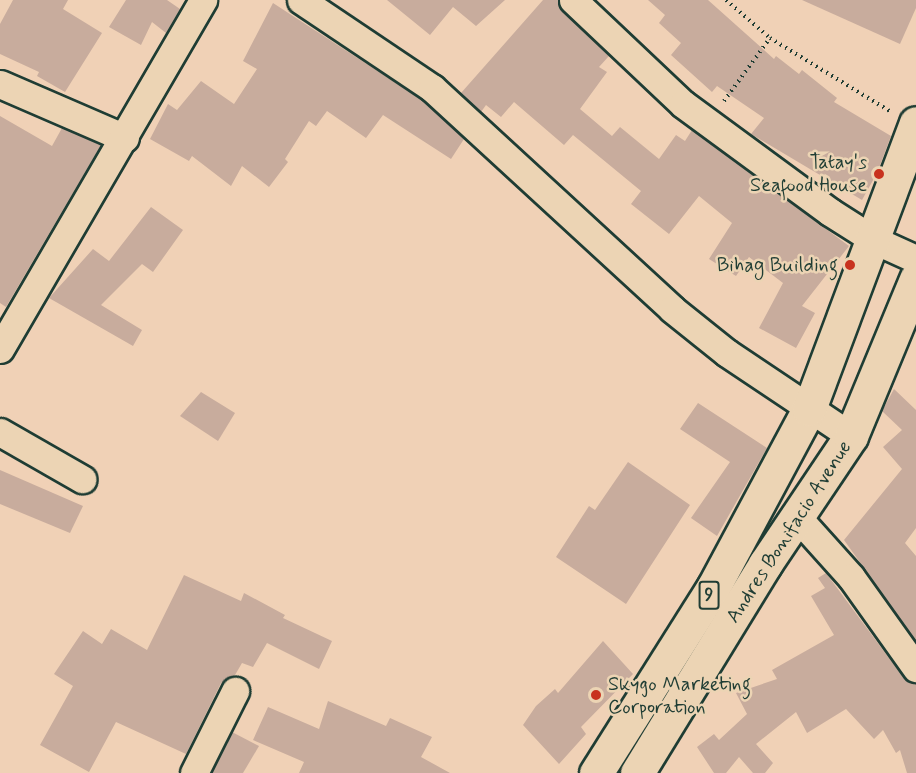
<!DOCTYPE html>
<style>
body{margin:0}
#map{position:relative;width:916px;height:773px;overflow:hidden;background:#f0d1b6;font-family:Mynerve,sans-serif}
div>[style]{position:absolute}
.building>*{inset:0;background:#c8ac9d}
.path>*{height:4px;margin-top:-2px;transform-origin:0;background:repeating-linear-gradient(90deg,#1f3d34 0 1.5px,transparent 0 6px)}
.roads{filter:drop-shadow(2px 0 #1f3d34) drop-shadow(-2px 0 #1f3d34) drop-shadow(0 2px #1f3d34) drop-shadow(0 -2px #1f3d34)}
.minor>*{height:27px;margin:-13.5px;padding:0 13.5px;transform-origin:13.5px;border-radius:13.5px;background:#ecd4b4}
.highway>*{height:33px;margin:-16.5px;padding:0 16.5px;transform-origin:16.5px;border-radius:16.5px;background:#ecd4b4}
.dots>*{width:16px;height:16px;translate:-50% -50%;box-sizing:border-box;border:3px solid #ecd4b4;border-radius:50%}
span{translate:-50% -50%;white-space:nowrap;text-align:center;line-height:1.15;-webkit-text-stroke:5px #ecd4b4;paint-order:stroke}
.shield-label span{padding:2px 4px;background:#ecd4b4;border:2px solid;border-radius:4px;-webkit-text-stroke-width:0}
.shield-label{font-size:18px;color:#1f3d34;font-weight:700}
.poi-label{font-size:20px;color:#1f3d34}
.right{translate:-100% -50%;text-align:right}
.left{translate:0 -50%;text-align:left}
.street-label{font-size:20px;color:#1f3d34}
</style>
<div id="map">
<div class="building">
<i style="clip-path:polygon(13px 0,68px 0,63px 9px,102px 33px,65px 92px,37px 76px,39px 72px,0 54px,0 24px)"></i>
<i style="clip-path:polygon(126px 0,167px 0,180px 9px,166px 33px,152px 22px,141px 45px,109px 27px)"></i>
<i style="clip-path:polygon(387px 0,505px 0,476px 26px,453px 7px,430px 35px)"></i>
<i style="clip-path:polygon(543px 0,558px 0,562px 11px,609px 56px,599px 67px,607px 72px,580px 109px,612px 136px,620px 127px,659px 159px,676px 135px,685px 141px,692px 130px,849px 246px,802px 306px,815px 313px,796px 348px,759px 328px,783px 283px,749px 257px,736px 276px,709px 259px,732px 223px,699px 196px,669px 234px,631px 204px,641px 191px,573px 135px,564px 145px,514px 102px,501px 117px,486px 105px,481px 112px,461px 93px)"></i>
<i style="clip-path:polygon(648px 0,708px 0,774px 59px,776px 56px,799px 74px,802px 70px,837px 98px,834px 102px,891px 136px,877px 173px,862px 200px,751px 134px,764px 118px,717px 86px,712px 92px,671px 55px,681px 43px,659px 23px,665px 15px)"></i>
<i style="clip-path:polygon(802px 0,916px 0,916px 8px,900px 44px)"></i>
<i style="clip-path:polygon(273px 3px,422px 100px,464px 139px,451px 159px,383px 115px,366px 138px,327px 111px,316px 126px,309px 121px,285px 159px,288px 162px,269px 187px,242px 166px,231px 186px,192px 156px,189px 161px,150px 139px,168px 104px,177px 110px,201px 81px,234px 104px,257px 69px,243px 61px)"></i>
<i style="clip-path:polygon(0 116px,52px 146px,62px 128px,101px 145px,6px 307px,0 303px)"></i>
<i style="clip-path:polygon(151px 207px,183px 230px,153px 272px,142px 264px,101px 305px,142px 330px,133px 346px,49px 298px,93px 249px,109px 261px)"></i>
<i style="clip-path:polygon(894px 389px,916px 410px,916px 528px,905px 543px,916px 556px,916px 641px,844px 540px,902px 469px,883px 447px,902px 430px,882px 411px)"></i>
<i style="clip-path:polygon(201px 392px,235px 413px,218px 441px,180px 416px)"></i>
<i style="clip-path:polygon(698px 403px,767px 448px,717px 536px,691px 518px,730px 462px,680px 429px)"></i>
<i style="clip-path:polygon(628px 462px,690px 505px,626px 604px,556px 557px,589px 506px,595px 510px)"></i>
<i style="clip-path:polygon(0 470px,83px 506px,70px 533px,0 504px)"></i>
<i style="clip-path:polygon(826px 573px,903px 677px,916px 684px,916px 773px,907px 773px,900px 750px,896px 753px,883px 730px,874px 739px,846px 709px,807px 733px,796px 712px,756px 744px,773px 763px,765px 773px,753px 773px,739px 757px,726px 773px,714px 773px,697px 747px,714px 734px,719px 740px,747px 714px,736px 693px,777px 679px,772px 670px,834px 635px,811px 596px,825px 588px,818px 578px)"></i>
<i style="clip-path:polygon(184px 575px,241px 601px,244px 593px,285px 615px,283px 618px,332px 641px,319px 669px,267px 643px,253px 667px,242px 663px,235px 675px,221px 683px,186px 754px,116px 722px,89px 772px,40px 745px,73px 686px,54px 674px,83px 631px,102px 644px,111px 629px,147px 650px)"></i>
<i style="clip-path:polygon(603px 641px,633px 674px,581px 727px,586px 734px,559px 764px,523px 725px,536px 706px,555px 689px,558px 693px)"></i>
<i style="clip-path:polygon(328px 701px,386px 726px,390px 718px,432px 737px,421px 757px,450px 773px,299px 773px,304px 762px,253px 740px,268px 707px,319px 729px)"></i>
<i style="clip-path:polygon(232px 732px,259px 746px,243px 773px,212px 773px)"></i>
</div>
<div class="path">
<i style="left:726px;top:0;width:58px;rotate:40.8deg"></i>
<i style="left:770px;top:38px;width:142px;rotate:31.4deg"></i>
<i style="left:724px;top:101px;width:78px;rotate:-53.9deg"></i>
</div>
<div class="roads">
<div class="minor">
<i style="left:301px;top:0;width:158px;rotate:33.9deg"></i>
<i style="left:432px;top:88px;width:326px;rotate:42.6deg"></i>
<i style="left:672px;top:309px;width:70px;rotate:38.7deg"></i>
<i style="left:727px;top:353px;width:149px;rotate:33.8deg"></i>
<i style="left:573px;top:0;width:151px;rotate:43.4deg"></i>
<i style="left:683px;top:104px;width:182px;rotate:36.3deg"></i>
<i style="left:830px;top:212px;width:52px;rotate:32.5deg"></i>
<i style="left:874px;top:240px;width:46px;rotate:24.3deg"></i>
<i style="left:0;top:84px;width:136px;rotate:23.4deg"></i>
<i style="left:0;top:349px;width:404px;rotate:-59.8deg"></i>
<i style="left:0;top:432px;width:95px;rotate:29.8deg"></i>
<i style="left:798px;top:518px;width:79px;rotate:48.1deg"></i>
<i style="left:851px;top:577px;width:112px;rotate:54.5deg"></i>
<i style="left:194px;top:773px;width:92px;rotate:-63.4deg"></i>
</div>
<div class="highway">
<i style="left:596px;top:773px;width:219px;rotate:-57.7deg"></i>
<i style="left:713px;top:588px;width:203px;rotate:-61.8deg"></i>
<i style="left:809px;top:409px;width:305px;rotate:-69.5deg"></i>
<i style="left:637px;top:773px;width:245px;rotate:-58.5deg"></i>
<i style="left:765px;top:564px;width:154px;rotate:-56.1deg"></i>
<i style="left:851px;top:436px;width:170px;rotate:-67.5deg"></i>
</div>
</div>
<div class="dots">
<i style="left:879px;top:174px;background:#c8321e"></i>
<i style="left:850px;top:265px;background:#c8321e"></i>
<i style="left:596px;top:695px;background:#c8321e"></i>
</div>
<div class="shield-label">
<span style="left:709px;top:595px">9</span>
</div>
<div class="poi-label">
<span class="right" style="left:867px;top:174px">Tatay's<br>Seafood House</span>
<span class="right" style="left:838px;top:265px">Bihag Building</span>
<span class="left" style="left:608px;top:696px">Skygo Marketing<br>Corporation</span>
</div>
<div class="street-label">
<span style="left:789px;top:532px;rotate:-57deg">Andres Bonifacio Avenue</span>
</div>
</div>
